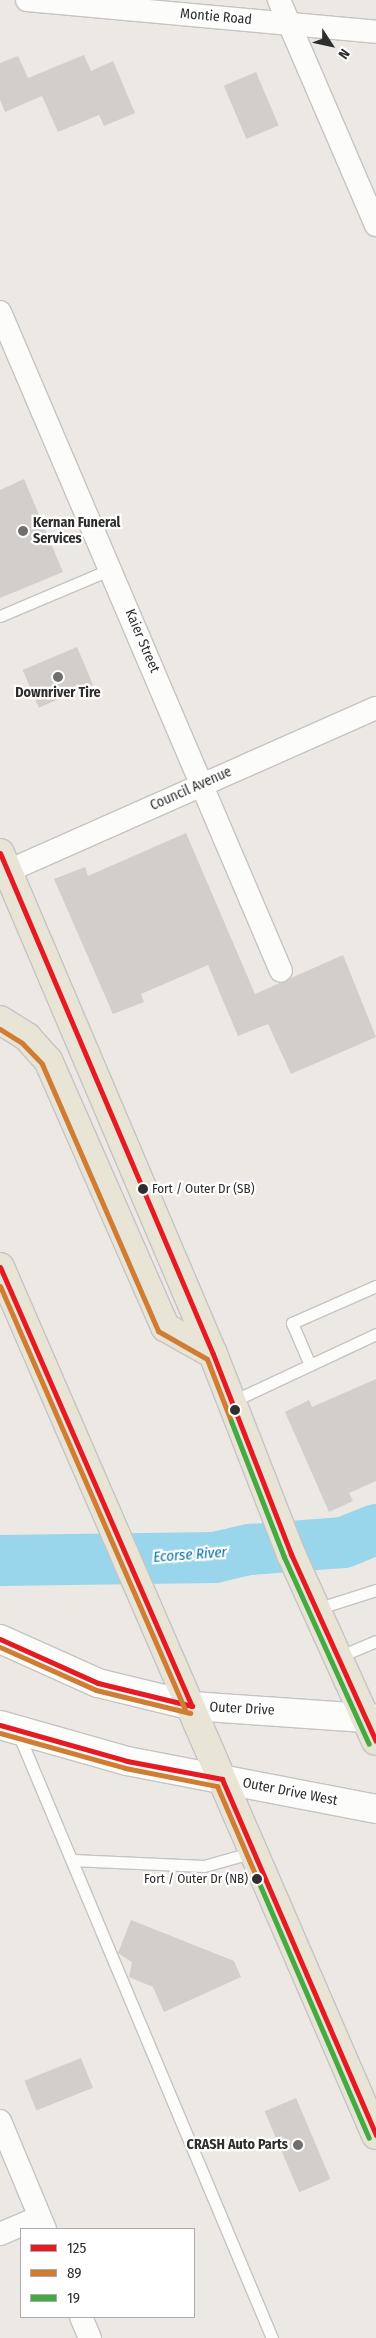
<!DOCTYPE html>
<style>
body{margin:0}
#map{position:relative;width:376px;height:2338px;overflow:hidden;background:#ece8e4;font-family:"Fira Sans Condensed",sans-serif}
div>[style]{position:absolute}
.river>*{height:51px;margin:-25.5px;padding:0 25.5px;transform-origin:25.5px;border-radius:25.5px;background:#99d6ec}
.building>*{inset:0;background:#d1cecb;transform-origin:0 0}
.roads{filter:drop-shadow(1px 0 #c5c4c5) drop-shadow(-1px 0 #c5c4c5) drop-shadow(0 1px #c5c4c5) drop-shadow(0 -1px #c5c4c5)}
.lane>*{height:11px;margin:-5.5px;padding:0 5.5px;transform-origin:5.5px;border-radius:5.5px;background:#fcfcfb}
.street>*{height:22px;margin:-11px;padding:0 11px;transform-origin:11px;border-radius:11px;background:#fcfcfb}
.secondary>*{height:28px;margin:-14px;padding:0 14px;transform-origin:14px;border-radius:14px;background:#fcfcfb}
.primary>*{height:28px;margin:-14px;padding:0 14px;transform-origin:14px;border-radius:14px;background:#e8e4d6}
.bus-1>*{height:5px;margin:-2.5px;padding:0 2.5px;transform-origin:2.5px;border-radius:2.5px;background:#e51a23}
.bus-2>*{height:5px;margin:-2.5px;padding:0 2.5px;transform-origin:2.5px;border-radius:2.5px;background:#d07c32}
.bus-3>*{height:5px;margin:-2.5px;padding:0 2.5px;transform-origin:2.5px;border-radius:2.5px;background:#44aa42}
.dots>*{width:14px;height:14px;translate:-50% -50%;box-sizing:border-box;border:2px solid #fff;border-radius:50%}
span{translate:-50% -50%;white-space:nowrap;text-align:center;line-height:1.15;-webkit-text-stroke:4.5px #fff;paint-order:stroke}
.bus-label{font-size:13px;color:#2e2e2e}
.left{translate:0 -50%;text-align:left}
.right{translate:-100% -50%;text-align:right}
.street-label{font-size:14px;color:#2e2e2e}
.poi-label{font-size:14px;color:#2e2e2e;font-weight:700}
.water-label{font-size:15px;color:#0d6fa3;font-style:italic}
.legend{position:absolute;left:20px;top:2228px;width:175px;height:90px;box-sizing:border-box;background:#fff;border:1px solid #ababab;margin:0;padding:6px 9px;list-style:none;font-size:15px;color:#2e2e2e}
.legend li{display:flex;align-items:center;gap:10px;height:25px}
.legend b{width:25px;border:1px solid #ababab}
.north{position:absolute;left:306px;top:20px;width:50px;height:50px;-webkit-text-stroke:4px #fff;paint-order:stroke;rotate:125deg;font-size:14px;font-weight:700;line-height:20px;text-align:center;color:#2e2e2e}
.north::after{content:'';display:block;margin:auto;width:18px;height:22px;background:#2e2e2e;clip-path:polygon(50% 0,100% 100%,50% 72%,0 100%)}
</style>
<div id="map">
<div class="river">
<i style="left:0;top:1560px;width:214px;rotate:-0.8deg"></i>
<i style="left:214px;top:1557px;width:37px;rotate:-13deg"></i>
<i style="left:250px;top:1549px;width:93px;rotate:-4.3deg"></i>
<i style="left:343px;top:1542px;width:35px;rotate:-22deg"></i>
</div>
<div class="building">
<i style="clip-path:polygon(84px 55px,91px 71px,113px 61px,135px 113px,104px 126px,99px 115px,58px 132px,42px 96px,5px 112px,0 100px,0 63px,18px 56px,28px 78px)"></i>
<i style="left:256px;top:72px;width:58px;height:35px;rotate:67deg"></i>
<i style="clip-path:polygon(24px 479px,63px 572px,0 598px,0 490px)"></i>
<i style="left:77px;top:647px;width:41px;height:59px;rotate:67deg"></i>
<i style="clip-path:polygon(186px 833px,255px 994px,343px 955px,376px 1037px,291px 1074px,268px 1024px,238px 1036px,208px 965px,141px 994px,144px 1002px,113px 1014px,54px 879px,85px 867px,88px 876px)"></i>
<i style="clip-path:polygon(376px 1379px,376px 1481px,349px 1493px,353px 1501px,329px 1512px,285px 1412px,309px 1400px,312px 1407px)"></i>
<i style="clip-path:polygon(131px 1920px,234px 1961px,241px 1977px,164px 2012px,153px 1987px,129px 1977px,132px 1962px,118px 1953px)"></i>
<i style="left:81px;top:2058px;width:32px;height:61px;rotate:68deg"></i>
<i style="left:296px;top:2098px;width:88px;height:34px;rotate:67deg"></i>
</div>
<div class="roads">
<div class="lane">
<i style="left:0;top:616px;width:121px;rotate:-22.9deg"></i>
<i style="left:310px;top:1365px;width:46px;rotate:-113.2deg"></i>
<i style="left:292px;top:1323px;width:92px;rotate:-23.8deg"></i>
<i style="left:231px;top:1402px;width:160px;rotate:-25.1deg"></i>
<i style="left:316px;top:1609px;width:63px;rotate:-17.6deg"></i>
<i style="left:338px;top:1657px;width:41px;rotate:-22.8deg"></i>
<i style="left:18px;top:1733px;width:656px;rotate:67.23deg"></i>
<i style="left:72px;top:1860px;width:132px;rotate:2.6deg"></i>
<i style="left:204px;top:1866px;width:52px;rotate:-15.6deg"></i>
</div>
<div class="street">
<i style="left:27px;top:0;width:350px;rotate:5.2deg"></i>
<i style="left:279px;top:0;width:245px;rotate:66.7deg"></i>
<i style="left:0;top:312px;width:716px;rotate:66.91deg"></i>
<i style="left:8px;top:871px;width:402px;rotate:-23.9deg"></i>
<i style="left:0;top:2121px;width:117px;rotate:67.4deg"></i>
<i style="left:0;top:2234px;width:43px;rotate:-23deg"></i>
<i style="left:81px;top:2317px;width:23px;rotate:67deg"></i>
</div>
<div class="secondary">
<i style="left:0;top:1639px;width:107px;rotate:24.2deg"></i>
<i style="left:98px;top:1683px;width:97px;rotate:13.7deg"></i>
<i style="left:192px;top:1706px;width:184px;rotate:4deg"></i>
<i style="left:0;top:1725px;width:132px;rotate:15.8deg"></i>
<i style="left:127px;top:1761px;width:254px;rotate:10.9deg"></i>
</div>
<div class="primary">
<i style="left:0;top:853px;width:544px;rotate:66.97deg"></i>
<i style="left:213px;top:1354px;width:215px;rotate:68.7deg"></i>
<i style="left:291px;top:1554px;width:205px;rotate:65.6deg"></i>
<i style="left:0;top:1020px;width:32px;rotate:32deg"></i>
<i style="left:27px;top:1037px;width:31px;rotate:48deg"></i>
<i style="left:48px;top:1060px;width:292px;rotate:66.3deg"></i>
<i style="left:165px;top:1327px;width:55px;rotate:29.4deg"></i>
<i style="left:0;top:1267px;width:946px;rotate:66.58deg"></i>
</div>
</div>
<div class="bus-1">
<i style="left:0;top:853px;width:544px;rotate:66.97deg"></i>
<i style="left:213px;top:1354px;width:215px;rotate:68.7deg"></i>
<i style="left:291px;top:1554px;width:205px;rotate:65.6deg"></i>
<i style="left:0;top:1267px;width:479px;rotate:66.4deg"></i>
<i style="left:0;top:1639px;width:107px;rotate:24.2deg"></i>
<i style="left:98px;top:1683px;width:97px;rotate:13.7deg"></i>
<i style="left:0;top:1725px;width:132px;rotate:15.8deg"></i>
<i style="left:127px;top:1761px;width:97px;rotate:10.7deg"></i>
<i style="left:222px;top:1779px;width:388px;rotate:66.6deg"></i>
</div>
<div class="bus-2">
<i style="left:0;top:1029px;width:26px;rotate:32deg"></i>
<i style="left:22px;top:1043px;width:29px;rotate:46deg"></i>
<i style="left:42px;top:1064px;width:291px;rotate:66.5deg"></i>
<i style="left:158px;top:1331px;width:56px;rotate:29.7deg"></i>
<i style="left:207px;top:1359px;width:66px;rotate:68.8deg"></i>
<i style="left:0;top:1286px;width:462px;rotate:66.4deg"></i>
<i style="left:0;top:1647px;width:105px;rotate:24.1deg"></i>
<i style="left:96px;top:1690px;width:97px;rotate:13.7deg"></i>
<i style="left:0;top:1733px;width:130px;rotate:15.6deg"></i>
<i style="left:125px;top:1768px;width:94px;rotate:11.1deg"></i>
<i style="left:217px;top:1786px;width:98px;rotate:66.6deg"></i>
</div>
<div class="bus-3">
<i style="left:231px;top:1421px;width:146px;rotate:68.7deg"></i>
<i style="left:284px;top:1557px;width:205px;rotate:65.6deg"></i>
<i style="left:256px;top:1876px;width:285px;rotate:66.7deg"></i>
</div>
<div class="dots">
<i style="left:23px;top:531px;background:#706f6e"></i>
<i style="left:58px;top:677px;background:#706f6e"></i>
<i style="left:143px;top:1189px;background:#2e2e2e"></i>
<i style="left:235px;top:1410px;background:#2e2e2e"></i>
<i style="left:257px;top:1879px;background:#2e2e2e"></i>
<i style="left:298px;top:2145px;background:#706f6e"></i>
</div>
<div class="bus-label">
<span class="left" style="left:152px;top:1189px">Fort / Outer Dr (SB)</span>
<span class="right" style="left:248px;top:1879px">Fort / Outer Dr (NB)</span>
</div>
<div class="street-label">
<span style="left:216px;top:17px;rotate:5deg">Montie Road</span>
<span style="left:142px;top:641px;rotate:67deg">Kaier Street</span>
<span style="left:191px;top:789px;rotate:-24deg">Council Avenue</span>
<span style="left:242px;top:1709px;rotate:3deg">Outer Drive</span>
<span style="left:290px;top:1792px;rotate:11deg">Outer Drive West</span>
</div>
<div class="poi-label">
<span class="left" style="left:33px;top:531px">Kernan Funeral<br>Services</span>
<span style="left:58px;top:693px">Downriver Tire</span>
<span class="right" style="left:288px;top:2145px">CRASH Auto Parts</span>
</div>
<div class="water-label">
<span style="left:190px;top:1555px;rotate:-4deg">Ecorse River</span>
</div>
<ul class="legend">
<li><b style="height:6px;background:#e51a23"></b>125</li>
<li><b style="height:6px;background:#d07c32"></b>89</li>
<li><b style="height:6px;background:#44aa42"></b>19</li>
</ul>
<div class="north">N</div>
</div>
